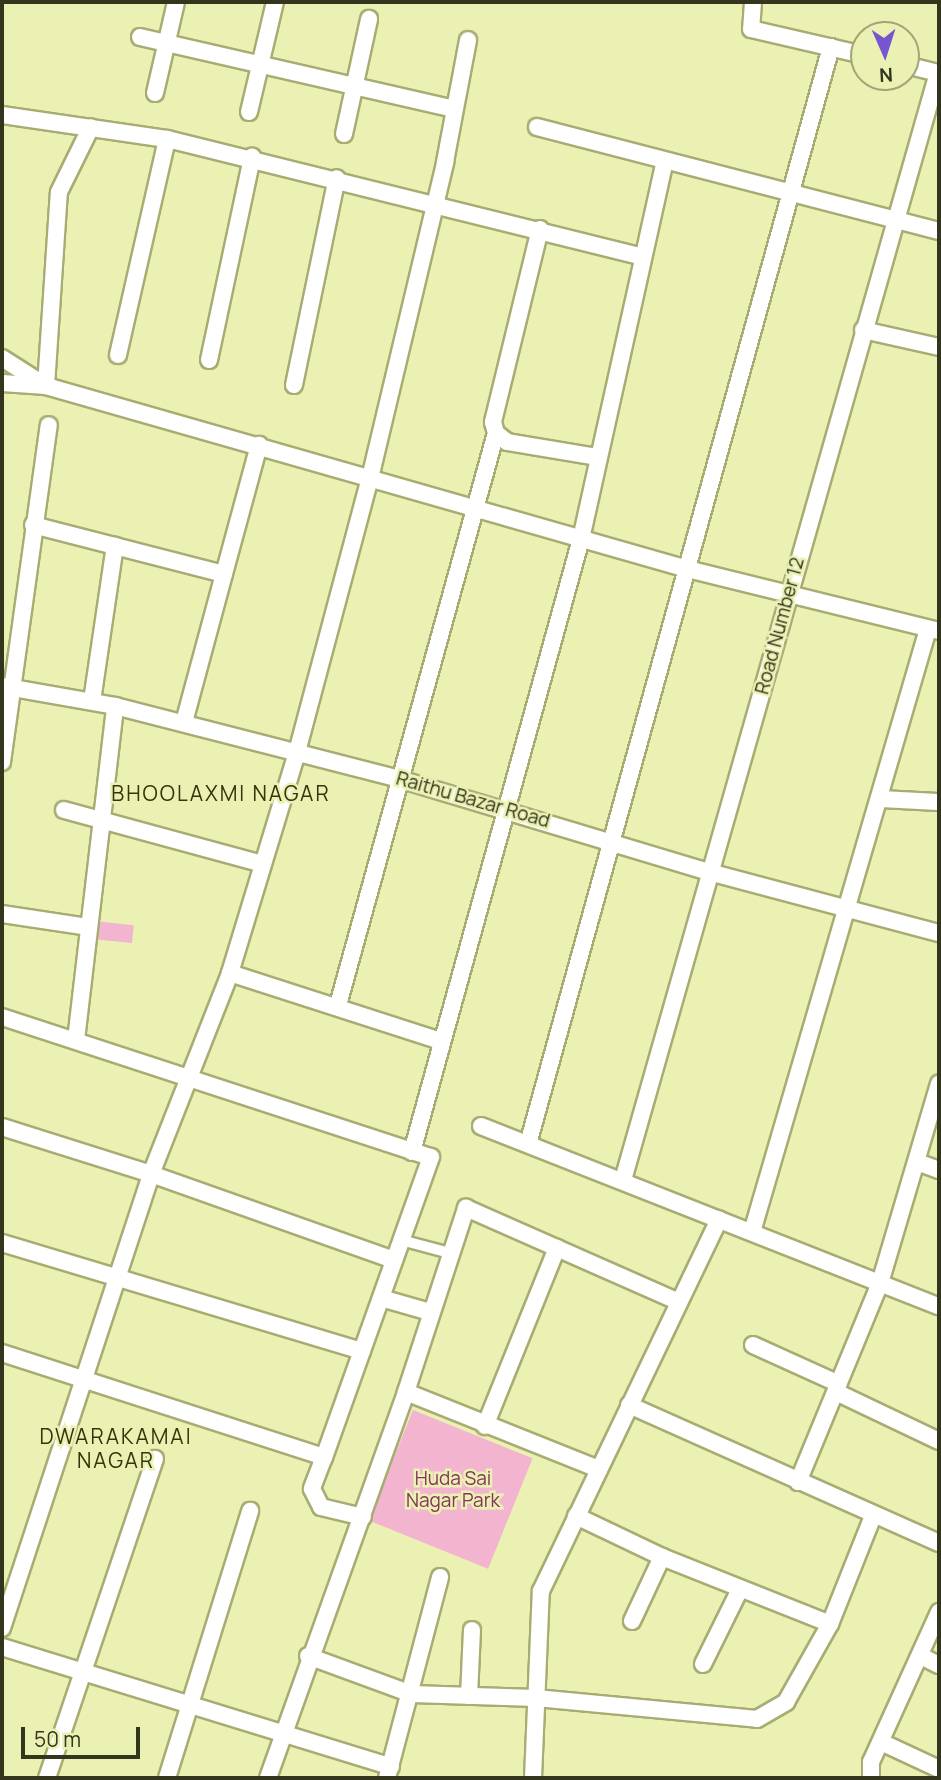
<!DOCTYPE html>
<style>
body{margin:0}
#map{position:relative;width:941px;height:1780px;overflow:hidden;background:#ebf0b3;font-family:Manrope,sans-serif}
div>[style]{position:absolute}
.green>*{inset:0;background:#f2b4cf;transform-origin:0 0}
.roads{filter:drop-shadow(2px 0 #a8ac72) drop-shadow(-2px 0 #a8ac72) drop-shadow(0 2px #a8ac72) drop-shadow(0 -2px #a8ac72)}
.pedestrian>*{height:10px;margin:-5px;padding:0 5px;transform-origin:5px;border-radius:5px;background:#fff}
.minor>*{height:16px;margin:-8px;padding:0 8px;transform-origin:8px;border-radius:8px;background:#fff}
span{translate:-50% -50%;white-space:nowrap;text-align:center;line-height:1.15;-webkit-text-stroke:5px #ebf0b3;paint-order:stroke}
.street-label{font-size:19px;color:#33351d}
.park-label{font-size:19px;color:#84335c}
.neighbourhood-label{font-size:21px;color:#34360a;letter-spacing:2px}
.frame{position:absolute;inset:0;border:4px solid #33351d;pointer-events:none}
.north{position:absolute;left:850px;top:21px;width:70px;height:70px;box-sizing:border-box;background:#ebf0b3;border:2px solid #a1a577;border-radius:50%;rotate:177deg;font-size:19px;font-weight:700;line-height:28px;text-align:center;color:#33351d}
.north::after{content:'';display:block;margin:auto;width:24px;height:32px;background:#7656d0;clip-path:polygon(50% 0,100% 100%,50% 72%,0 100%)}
.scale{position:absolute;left:21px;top:1727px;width:119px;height:32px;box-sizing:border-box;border:4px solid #33351d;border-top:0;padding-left:9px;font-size:21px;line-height:24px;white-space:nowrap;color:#33351d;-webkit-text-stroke:5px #ebf0b3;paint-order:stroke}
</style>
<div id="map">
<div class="green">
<i style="left:94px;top:921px;width:40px;height:18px;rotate:6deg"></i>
<i style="left:413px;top:1410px;width:129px;height:119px;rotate:22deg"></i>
</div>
<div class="roads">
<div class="pedestrian">
<i style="left:401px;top:1240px;width:51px;rotate:14.9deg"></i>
</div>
<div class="minor">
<i style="left:753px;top:2px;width:27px;rotate:94deg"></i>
<i style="left:751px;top:29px;width:116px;rotate:13deg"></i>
<i style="left:140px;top:37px;width:322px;rotate:12.9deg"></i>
<i style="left:906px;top:65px;width:34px;rotate:14deg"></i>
<i style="left:155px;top:93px;width:93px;rotate:-77deg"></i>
<i style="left:249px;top:112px;width:113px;rotate:-76.7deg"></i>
<i style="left:2px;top:115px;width:167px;rotate:8.3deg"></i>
<i style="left:537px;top:127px;width:415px;rotate:14.5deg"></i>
<i style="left:344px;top:134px;width:118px;rotate:-77.7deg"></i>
<i style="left:540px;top:229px;width:199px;rotate:103.7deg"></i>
<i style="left:493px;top:422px;width:11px;rotate:75deg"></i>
<i style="left:496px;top:433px;width:14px;rotate:39deg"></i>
<i style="left:507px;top:442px;width:92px;rotate:9.4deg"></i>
<i style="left:863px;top:330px;width:78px;rotate:12.6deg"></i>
<i style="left:118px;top:355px;width:221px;rotate:-77.2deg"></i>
<i style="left:167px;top:139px;width:488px;rotate:13.9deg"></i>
<i style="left:2px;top:358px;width:52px;rotate:32.5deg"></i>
<i style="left:46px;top:386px;width:667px;rotate:15.93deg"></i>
<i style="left:687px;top:569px;width:260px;rotate:13.8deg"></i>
<i style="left:209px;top:360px;width:208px;rotate:-78deg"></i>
<i style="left:2px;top:383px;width:44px;rotate:3.9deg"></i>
<i style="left:46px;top:386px;width:194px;rotate:-86.2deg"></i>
<i style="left:59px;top:192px;width:72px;rotate:-63.8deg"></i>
<i style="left:294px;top:385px;width:211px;rotate:-78.3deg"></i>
<i style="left:33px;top:525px;width:197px;rotate:14.4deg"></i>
<i style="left:224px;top:574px;width:153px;rotate:105.1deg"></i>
<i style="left:224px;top:574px;width:134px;rotate:-74.8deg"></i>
<i style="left:2px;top:686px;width:115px;rotate:10deg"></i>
<i style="left:115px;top:706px;width:293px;rotate:14.4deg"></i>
<i style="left:399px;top:779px;width:328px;rotate:16.7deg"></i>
<i style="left:713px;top:873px;width:234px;rotate:14.9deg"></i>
<i style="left:92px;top:701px;width:157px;rotate:-81.6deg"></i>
<i style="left:2px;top:762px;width:340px;rotate:-82.1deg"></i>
<i style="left:880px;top:799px;width:59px;rotate:2.9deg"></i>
<i style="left:64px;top:810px;width:206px;rotate:15.2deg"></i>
<i style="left:2px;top:914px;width:87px;rotate:8.6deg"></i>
<i style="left:230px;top:973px;width:222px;rotate:17.9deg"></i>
<i style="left:338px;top:1005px;width:593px;rotate:-74.56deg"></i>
<i style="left:2px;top:1017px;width:451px;rotate:18.1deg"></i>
<i style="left:431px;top:1157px;width:319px;rotate:109.6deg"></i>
<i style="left:324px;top:1457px;width:338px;rotate:-162.1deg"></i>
<i style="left:76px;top:1040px;width:336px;rotate:-83.3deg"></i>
<i style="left:481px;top:1126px;width:492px;rotate:21.5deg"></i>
<i style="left:2px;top:1127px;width:156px;rotate:17.5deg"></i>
<i style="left:151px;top:1174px;width:258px;rotate:19.5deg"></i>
<i style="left:528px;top:1144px;width:1138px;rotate:-74.56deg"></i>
<i style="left:412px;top:1152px;width:636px;rotate:-74.59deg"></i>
<i style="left:581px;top:539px;width:387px;rotate:-77.5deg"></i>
<i style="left:917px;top:1162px;width:23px;rotate:20deg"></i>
<i style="left:623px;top:1180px;width:1151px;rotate:-74.12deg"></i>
<i style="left:752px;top:1232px;width:628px;rotate:-73.73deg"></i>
<i style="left:2px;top:1243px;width:376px;rotate:16.7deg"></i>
<i style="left:381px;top:1298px;width:51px;rotate:15.9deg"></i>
<i style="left:753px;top:1345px;width:94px;rotate:24.4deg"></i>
<i style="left:406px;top:1392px;width:208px;rotate:21.8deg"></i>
<i style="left:836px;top:1392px;width:114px;rotate:25.4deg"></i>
<i style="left:629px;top:1405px;width:339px;rotate:24deg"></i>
<i style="left:485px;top:1426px;width:192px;rotate:-68deg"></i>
<i style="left:324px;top:1457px;width:34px;rotate:111deg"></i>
<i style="left:312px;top:1489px;width:20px;rotate:63deg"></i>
<i style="left:321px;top:1507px;width:43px;rotate:13.4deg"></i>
<i style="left:798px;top:1482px;width:215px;rotate:-67.6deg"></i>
<i style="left:880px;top:1283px;width:208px;rotate:-73.5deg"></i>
<i style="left:576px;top:1516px;width:95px;rotate:25.5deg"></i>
<i style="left:662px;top:1557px;width:181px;rotate:21.7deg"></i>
<i style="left:632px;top:1621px;width:71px;rotate:-64.9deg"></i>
<i style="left:2px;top:1628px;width:478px;rotate:-71.8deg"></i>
<i style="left:151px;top:1174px;width:216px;rotate:-68.5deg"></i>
<i style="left:230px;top:973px;width:231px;rotate:-73.1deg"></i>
<i style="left:297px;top:752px;width:284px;rotate:-75.1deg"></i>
<i style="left:370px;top:478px;width:325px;rotate:-76.6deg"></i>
<i style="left:445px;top:162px;width:124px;rotate:-79.3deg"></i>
<i style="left:2px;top:1647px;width:407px;rotate:17.1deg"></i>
<i style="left:308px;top:1656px;width:111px;rotate:20.1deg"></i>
<i style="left:412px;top:1694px;width:124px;rotate:1.8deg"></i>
<i style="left:536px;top:1698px;width:222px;rotate:5.4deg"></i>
<i style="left:757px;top:1719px;width:34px;rotate:-30deg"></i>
<i style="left:786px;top:1702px;width:90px;rotate:-60.6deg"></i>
<i style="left:830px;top:1624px;width:116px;rotate:-68.3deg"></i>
<i style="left:921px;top:1656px;width:20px;rotate:27deg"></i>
<i style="left:703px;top:1664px;width:84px;rotate:-63.7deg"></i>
<i style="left:469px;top:1696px;width:66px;rotate:-87.4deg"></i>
<i style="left:881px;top:1742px;width:64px;rotate:25deg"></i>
<i style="left:47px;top:1778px;width:337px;rotate:-71.3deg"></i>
<i style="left:167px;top:1778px;width:280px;rotate:-72.7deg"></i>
<i style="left:268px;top:1778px;width:410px;rotate:-70.3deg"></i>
<i style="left:406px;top:1392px;width:194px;rotate:-71.9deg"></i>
<i style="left:466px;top:1208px;width:233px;rotate:23.8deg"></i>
<i style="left:387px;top:1778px;width:208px;rotate:-75.2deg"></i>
<i style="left:533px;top:1778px;width:187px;rotate:-87.6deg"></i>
<i style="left:541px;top:1591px;width:412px;rotate:-64.4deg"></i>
<i style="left:871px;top:1778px;width:16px;rotate:-90deg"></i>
<i style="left:871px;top:1762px;width:165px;rotate:-65.6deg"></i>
</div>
</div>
<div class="street-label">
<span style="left:780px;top:626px;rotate:-75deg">Road Number 12</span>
<span style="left:473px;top:800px;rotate:16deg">Raithu Bazar Road</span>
</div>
<div class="park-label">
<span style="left:453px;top:1490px">Huda Sai<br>Nagar Park</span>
</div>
<div class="neighbourhood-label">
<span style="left:221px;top:793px">BHOOLAXMI NAGAR</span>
<span style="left:116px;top:1448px">DWARAKAMAI<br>NAGAR</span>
</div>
<div class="frame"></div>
<div class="north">N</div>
<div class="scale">50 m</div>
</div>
